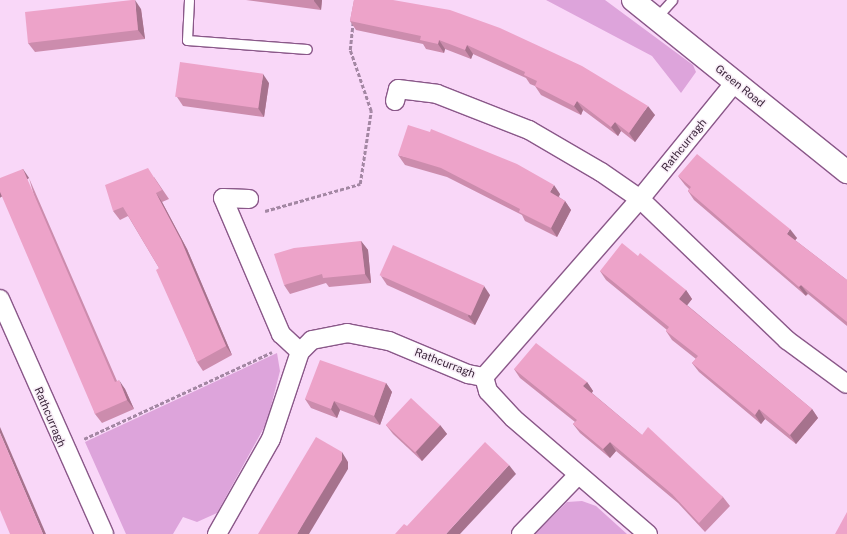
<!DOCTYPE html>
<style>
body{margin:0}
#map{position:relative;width:847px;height:534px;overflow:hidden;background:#f9d7f8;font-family:"Public Sans",sans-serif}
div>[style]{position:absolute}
.green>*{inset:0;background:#dda4db}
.path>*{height:2.5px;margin-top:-1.25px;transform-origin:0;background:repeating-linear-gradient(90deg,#a387a3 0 4px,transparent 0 6px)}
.roads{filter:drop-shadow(1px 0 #8a5889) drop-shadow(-1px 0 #8a5889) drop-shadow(0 1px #8a5889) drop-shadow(0 -1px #8a5889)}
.lane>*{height:9px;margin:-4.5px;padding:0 4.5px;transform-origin:4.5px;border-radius:4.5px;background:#fff}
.street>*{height:18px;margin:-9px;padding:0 9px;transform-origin:9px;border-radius:9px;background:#fff}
.secondary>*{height:22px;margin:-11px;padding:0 11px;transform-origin:11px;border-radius:11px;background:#fff}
.wall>*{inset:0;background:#cc8cad}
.shaded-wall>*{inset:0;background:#a6728d;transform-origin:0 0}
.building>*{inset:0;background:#eda3c9;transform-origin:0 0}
span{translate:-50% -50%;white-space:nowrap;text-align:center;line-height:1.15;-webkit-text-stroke:3px #f8edf7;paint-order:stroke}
.street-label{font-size:11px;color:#3a253a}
</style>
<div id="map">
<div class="green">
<i style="clip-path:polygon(546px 0,605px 0,693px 65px,696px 72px,681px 93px,652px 56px)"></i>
<i style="clip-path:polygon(277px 353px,280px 371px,267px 422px,217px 513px,197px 522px,183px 517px,173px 534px,126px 534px,85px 442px)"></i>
<i style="clip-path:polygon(582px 501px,596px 506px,627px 534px,535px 534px,567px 502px)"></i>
</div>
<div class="path">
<i style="left:265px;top:211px;width:99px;rotate:-15.9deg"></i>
<i style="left:360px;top:184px;width:74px;rotate:-81.4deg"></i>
<i style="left:371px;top:111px;width:65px;rotate:-109deg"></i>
<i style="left:350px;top:50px;width:28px;rotate:-84deg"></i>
<i style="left:84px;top:439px;width:207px;rotate:-24.8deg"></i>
</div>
<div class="roads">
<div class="lane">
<i style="left:189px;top:0;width:40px;rotate:92.9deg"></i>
<i style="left:187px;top:40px;width:120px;rotate:4.3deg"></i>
<i style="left:656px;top:18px;width:24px;rotate:-48deg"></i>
</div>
<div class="street">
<i style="left:395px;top:101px;width:12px;rotate:-76deg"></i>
<i style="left:398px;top:89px;width:39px;rotate:7deg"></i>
<i style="left:437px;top:94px;width:99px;rotate:21.4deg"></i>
<i style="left:529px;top:130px;width:83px;rotate:30.3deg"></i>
<i style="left:601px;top:172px;width:47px;rotate:34.7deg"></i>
<i style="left:640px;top:199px;width:204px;rotate:43.8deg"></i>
<i style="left:787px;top:340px;width:74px;rotate:36.3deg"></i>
<i style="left:249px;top:199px;width:26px;rotate:-178deg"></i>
<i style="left:223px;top:198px;width:148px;rotate:66.9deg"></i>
<i style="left:281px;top:334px;width:26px;rotate:43deg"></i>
<i style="left:0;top:299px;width:257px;rotate:66.1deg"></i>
<i style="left:484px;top:377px;width:15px;rotate:74deg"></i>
<i style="left:488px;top:391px;width:37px;rotate:47deg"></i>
<i style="left:513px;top:418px;width:178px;rotate:40.7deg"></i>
<i style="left:217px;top:534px;width:109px;rotate:-60.4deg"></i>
<i style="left:271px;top:439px;width:92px;rotate:-71.6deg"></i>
<i style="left:300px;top:352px;width:17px;rotate:-45deg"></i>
<i style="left:312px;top:340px;width:36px;rotate:-11deg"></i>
<i style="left:347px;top:333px;width:43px;rotate:10.8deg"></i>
<i style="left:389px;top:341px;width:86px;rotate:22.7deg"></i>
<i style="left:468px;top:374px;width:16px;rotate:11deg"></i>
<i style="left:484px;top:377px;width:237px;rotate:-48.8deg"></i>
<i style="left:640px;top:199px;width:151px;rotate:-50.9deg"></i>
<i style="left:521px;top:534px;width:81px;rotate:-46deg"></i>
</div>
<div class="secondary">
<i style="left:633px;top:0;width:275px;rotate:38.8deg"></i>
</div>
</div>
<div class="wall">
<i style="clip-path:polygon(246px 0,322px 0,321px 10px)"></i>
<i style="clip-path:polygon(354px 0,655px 115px,635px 142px,621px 131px,618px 136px,583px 110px,581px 115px,541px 95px,535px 86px,530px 84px,526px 78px,473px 54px,471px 59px,445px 49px,444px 53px,426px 49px,423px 44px,356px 30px,350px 21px)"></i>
<i style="clip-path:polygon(141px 9px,145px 39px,35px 52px,28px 43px)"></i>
<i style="clip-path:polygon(269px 83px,264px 117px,183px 106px,177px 97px)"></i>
<i style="clip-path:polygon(398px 155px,560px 194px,559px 197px,565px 201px,571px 210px,557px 237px,525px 221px,522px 215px,447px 177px,405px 165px)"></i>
<i style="clip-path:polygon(678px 176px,797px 238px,795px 240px,847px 280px,847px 326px,808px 294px,806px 296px,694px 200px,688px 191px,689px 189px,685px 185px)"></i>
<i style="clip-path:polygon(154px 177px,169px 199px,162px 202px,187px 249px,232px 355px,203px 371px,197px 362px,159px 268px,128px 216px,120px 220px,113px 211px)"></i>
<i style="clip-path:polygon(29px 178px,117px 381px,125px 389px,134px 409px,102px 423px,95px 414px)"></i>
<i style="clip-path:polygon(361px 241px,368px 250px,371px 283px,329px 287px,326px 283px,290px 294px,284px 285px)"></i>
<i style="clip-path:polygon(600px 271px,686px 290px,692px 299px,687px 305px,812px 409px,818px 418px,796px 444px,765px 419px,761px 424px,699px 372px,692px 363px,696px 359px,672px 340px,666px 331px,667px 330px,606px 280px)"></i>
<i style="clip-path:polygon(381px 276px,490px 295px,475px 325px,387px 285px)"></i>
<i style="clip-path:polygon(514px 369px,587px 382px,593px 391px,592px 393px,642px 435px,723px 497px,730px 506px,705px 532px,678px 503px,616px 451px,610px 458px,580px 433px,573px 424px,575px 422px,520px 378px)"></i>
<i style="clip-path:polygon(386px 383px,392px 392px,380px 425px,340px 410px,337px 418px,311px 408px,305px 399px)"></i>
<i style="clip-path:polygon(386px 425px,440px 425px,447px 434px,422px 461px,393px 434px)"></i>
</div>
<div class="shaded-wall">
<i style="clip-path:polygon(135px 0,141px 9px,145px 39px,138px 30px)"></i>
<i style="clip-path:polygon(314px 0,322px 0,321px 10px,314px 1px)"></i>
<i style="clip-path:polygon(439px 40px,445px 49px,444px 53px,438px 44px)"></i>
<i style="clip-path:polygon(467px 45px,473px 54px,471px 59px,465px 50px)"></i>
<i style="clip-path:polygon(263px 74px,269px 83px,264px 117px,258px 108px)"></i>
<i style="clip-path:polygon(577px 101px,583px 110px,581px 115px,574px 106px)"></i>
<i style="clip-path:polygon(648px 106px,655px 115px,635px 142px,629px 133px)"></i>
<i style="clip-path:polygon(615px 122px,621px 131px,618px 136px,611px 127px)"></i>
<i style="left:23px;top:169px;width:11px;height:232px;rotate:56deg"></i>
<i style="clip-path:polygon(554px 185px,560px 194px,556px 201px,550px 192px)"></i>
<i style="clip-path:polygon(156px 193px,162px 202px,187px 249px,232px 355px,226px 346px)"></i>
<i style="clip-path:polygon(565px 201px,571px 210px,557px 237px,551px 228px)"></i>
<i style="clip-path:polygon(790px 229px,797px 238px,793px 243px,787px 234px)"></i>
<i style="clip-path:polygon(361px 241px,368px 250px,371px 283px,365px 274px)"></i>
<i style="left:801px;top:285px;width:11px;height:3px;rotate:52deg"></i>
<i style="clip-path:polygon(484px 286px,490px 295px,475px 325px,468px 316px)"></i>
<i style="clip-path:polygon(686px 290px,692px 299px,685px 308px,679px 299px)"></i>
<i style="clip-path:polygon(119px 380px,125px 389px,134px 409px,127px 400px)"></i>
<i style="clip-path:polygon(587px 382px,593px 391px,590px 395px,583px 386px)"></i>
<i style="clip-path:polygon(386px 383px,392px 392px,380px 425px,374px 416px)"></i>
<i style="clip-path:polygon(334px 401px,340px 410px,337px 418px,331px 409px)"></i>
<i style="clip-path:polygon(759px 409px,765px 419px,761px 424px,755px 415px)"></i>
<i style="clip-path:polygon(812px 409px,818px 418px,796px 444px,790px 435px)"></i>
<i style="clip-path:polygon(440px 425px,447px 434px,422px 461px,416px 452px)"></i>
<i style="clip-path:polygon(0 427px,46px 534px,43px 534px,0 433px)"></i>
<i style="clip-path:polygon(610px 442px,616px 451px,610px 458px,603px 449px)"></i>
<i style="clip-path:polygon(342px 452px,348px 462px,348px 469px,309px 534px,297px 534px)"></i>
<i style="clip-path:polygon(509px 465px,516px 474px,460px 534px,446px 534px)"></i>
</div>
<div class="building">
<i style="clip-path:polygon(132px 0,135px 0,138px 30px,28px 43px,25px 12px)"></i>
<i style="clip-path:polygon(354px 0,393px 0,450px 10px,500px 28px,582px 66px,648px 106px,629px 133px,615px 122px,611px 127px,577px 101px,574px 106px,535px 86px,537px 81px,524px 75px,525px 72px,467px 45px,465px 50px,439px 40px,438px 44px,420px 40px,421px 36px,350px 21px)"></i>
<i style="left:180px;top:62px;width:84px;height:35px;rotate:8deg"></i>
<i style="clip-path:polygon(408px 125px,430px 132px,431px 129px,517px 164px,554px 185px,550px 192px,565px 201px,551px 228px,519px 212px,520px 209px,441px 168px,398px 155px)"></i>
<i style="clip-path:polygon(697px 154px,790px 229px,787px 234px,847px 280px,847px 322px,801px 285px,799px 287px,688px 191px,691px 187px,678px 176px)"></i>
<i style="clip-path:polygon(148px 168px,162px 190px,156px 193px,181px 240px,226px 346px,197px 362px,156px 270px,159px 268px,123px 207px,113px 211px,105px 185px)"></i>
<i style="clip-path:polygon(23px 169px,115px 382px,119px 380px,127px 400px,95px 414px,0 192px,0 178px)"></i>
<i style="clip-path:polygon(361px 241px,365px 274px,323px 278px,322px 274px,284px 285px,274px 254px,294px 248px)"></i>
<i style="clip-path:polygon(622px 243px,638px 256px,640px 253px,686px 290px,679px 299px,812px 409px,790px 435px,759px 409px,755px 415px,692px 363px,698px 356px,666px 331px,669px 327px,600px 271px)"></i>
<i style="left:393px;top:245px;width:100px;height:33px;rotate:24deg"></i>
<i style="clip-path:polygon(536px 343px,587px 382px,583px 386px,642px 435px,648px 427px,723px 497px,699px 523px,672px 494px,610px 442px,603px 449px,573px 424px,577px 420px,514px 369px)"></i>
<i style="clip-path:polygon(320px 360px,386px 383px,374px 416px,334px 401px,331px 409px,305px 399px)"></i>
<i style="left:411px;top:398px;width:40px;height:37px;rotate:43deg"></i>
<i style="clip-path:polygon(0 433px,43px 534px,10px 534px,0 510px)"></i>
<i style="clip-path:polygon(316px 437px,342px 452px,342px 460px,297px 534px,258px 534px)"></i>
<i style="clip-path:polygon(485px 442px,509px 465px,446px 534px,395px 534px,404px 524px,407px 526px)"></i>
<i style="clip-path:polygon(847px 512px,847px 534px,835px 534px)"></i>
</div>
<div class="street-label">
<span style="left:740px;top:86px;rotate:39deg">Green Road</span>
<span style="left:684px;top:145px;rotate:-51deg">Rathcurragh</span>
<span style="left:445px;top:363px;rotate:21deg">Rathcurragh</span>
<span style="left:50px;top:417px;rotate:67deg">Rathcurragh</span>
</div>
</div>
